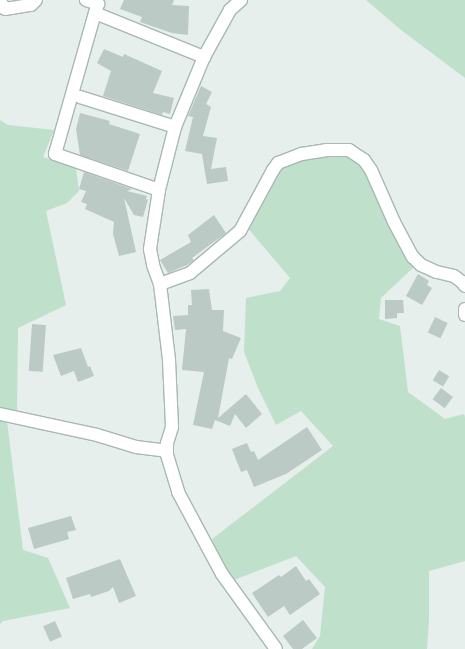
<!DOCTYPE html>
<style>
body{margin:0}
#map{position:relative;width:465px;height:649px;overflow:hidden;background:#e6efec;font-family:Jost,sans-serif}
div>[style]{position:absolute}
.green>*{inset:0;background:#bfe0cb}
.building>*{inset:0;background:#bbcac5;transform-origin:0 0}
.roads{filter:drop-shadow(1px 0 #a8b8b4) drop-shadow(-1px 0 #a8b8b4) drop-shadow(0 1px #a8b8b4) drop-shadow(0 -1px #a8b8b4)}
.minor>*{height:12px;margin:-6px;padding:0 6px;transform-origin:6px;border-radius:6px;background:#fff}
span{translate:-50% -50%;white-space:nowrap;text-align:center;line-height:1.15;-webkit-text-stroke:3px #f7fbf9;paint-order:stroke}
</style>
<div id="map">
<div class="green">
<i style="clip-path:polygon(366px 0,465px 0,465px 78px,401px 30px)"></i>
<i style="clip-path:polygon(0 120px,8px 125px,54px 130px,43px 157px,76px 168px,79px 191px,67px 203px,46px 211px,66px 305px,18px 328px,17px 413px,0 410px)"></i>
<i style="clip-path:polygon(338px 151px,361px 161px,417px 264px,381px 298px,379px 319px,400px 326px,408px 392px,445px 419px,464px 414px,465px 417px,465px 561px,429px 571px,429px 620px,427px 649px,312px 649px,320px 636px,325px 587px,296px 556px,231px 581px,212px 539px,333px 446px,301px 411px,276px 425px,258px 388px,244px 352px,246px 298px,280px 291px,290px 278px,246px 226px,283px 164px)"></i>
<i style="clip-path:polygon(0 420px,7px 421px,23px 550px,48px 558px,70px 608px,3px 621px,0 624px)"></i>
</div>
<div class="building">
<i style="clip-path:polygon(124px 0,174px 0,172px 5px,189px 6px,188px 35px,172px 33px,140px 22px,142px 17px,120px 9px)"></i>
<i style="clip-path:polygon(104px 49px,123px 57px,124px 54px,162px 71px,153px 93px,174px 98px,170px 114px,163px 112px,162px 115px,103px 96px,111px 71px,97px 63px)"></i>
<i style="clip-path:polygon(201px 86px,212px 92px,206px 104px,211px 107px,203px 136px,217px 138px,211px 169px,226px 167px,228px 181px,207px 184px,202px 154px,185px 151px,193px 117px,188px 116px)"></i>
<i style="clip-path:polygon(80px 113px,110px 121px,109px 124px,140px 134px,128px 171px,80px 155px,76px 129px)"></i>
<i style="clip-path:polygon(84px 172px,132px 189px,127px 191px,147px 196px,146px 199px,148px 200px,143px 217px,134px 215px,124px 198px,136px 252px,119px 256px,113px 234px,114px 222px,85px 209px,87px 204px,81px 202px,86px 191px,79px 189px)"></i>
<i style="clip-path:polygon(214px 215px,226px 233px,192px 258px,194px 260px,187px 265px,168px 273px,160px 260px,191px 242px,188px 235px)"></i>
<i style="clip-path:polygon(418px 274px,429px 281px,427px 285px,432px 288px,422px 305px,406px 296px)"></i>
<i style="clip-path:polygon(209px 289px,212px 310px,224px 310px,223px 331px,241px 338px,232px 359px,229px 358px,218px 418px,246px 394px,262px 414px,246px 428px,235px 414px,230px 426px,215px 420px,212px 429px,193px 425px,204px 372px,182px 370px,186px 329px,175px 330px,173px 316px,188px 315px,188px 305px,192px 305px,191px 290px)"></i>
<i style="clip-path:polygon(385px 300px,403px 300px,404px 313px,397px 313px,397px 318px,385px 319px)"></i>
<i style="left:435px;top:317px;width:14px;height:17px;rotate:25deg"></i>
<i style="left:32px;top:324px;width:14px;height:47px;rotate:4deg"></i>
<i style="clip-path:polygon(81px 348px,88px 367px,90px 366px,94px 376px,78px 382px,74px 371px,61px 376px,53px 355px)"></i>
<i style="left:439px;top:370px;width:12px;height:12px;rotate:31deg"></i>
<i style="left:441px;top:388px;width:15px;height:14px;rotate:37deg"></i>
<i style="clip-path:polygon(307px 427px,322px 450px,286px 474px,254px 487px,247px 470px,241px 472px,232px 449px,247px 443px,251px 452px,254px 451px,258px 460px)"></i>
<i style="clip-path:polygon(71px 516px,76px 530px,67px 532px,69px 539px,34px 549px,28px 528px)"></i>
<i style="clip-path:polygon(120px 559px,136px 596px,119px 603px,113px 587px,109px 591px,91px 597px,90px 594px,73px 599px,66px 578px)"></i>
<i style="clip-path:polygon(296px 566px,306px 581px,309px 579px,320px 594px,290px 615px,284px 606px,268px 617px,252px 593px,279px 575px,281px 577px)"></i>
<i style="clip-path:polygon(303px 620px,317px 638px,302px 649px,293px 649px,283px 636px)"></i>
<i style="left:55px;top:621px;width:17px;height:13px;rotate:66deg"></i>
</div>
<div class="roads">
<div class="minor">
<i style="left:86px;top:0;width:13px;rotate:18deg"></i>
<i style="left:98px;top:4px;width:9px;rotate:108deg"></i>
<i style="left:241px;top:0;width:15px;rotate:138deg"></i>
<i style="left:230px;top:10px;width:54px;rotate:119deg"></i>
<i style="left:204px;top:57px;width:76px;rotate:112.5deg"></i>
<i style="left:175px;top:127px;width:65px;rotate:104.3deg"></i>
<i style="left:159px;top:190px;width:60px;rotate:98.7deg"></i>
<i style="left:150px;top:249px;width:16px;rotate:79deg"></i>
<i style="left:153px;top:265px;width:20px;rotate:70deg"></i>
<i style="left:160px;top:284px;width:77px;rotate:83.2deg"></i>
<i style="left:169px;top:360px;width:67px;rotate:87.4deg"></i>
<i style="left:172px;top:427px;width:17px;rotate:107deg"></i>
<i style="left:167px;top:443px;width:12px;rotate:90deg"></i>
<i style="left:167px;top:455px;width:39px;rotate:73deg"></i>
<i style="left:178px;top:492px;width:93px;rotate:61.8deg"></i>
<i style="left:222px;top:574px;width:92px;rotate:54.2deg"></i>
<i style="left:0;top:1px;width:9px;rotate:58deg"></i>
<i style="left:5px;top:9px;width:26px;rotate:-9deg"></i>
<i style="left:31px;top:5px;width:7px;rotate:-45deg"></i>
<i style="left:80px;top:97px;width:100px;rotate:17.5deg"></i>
<i style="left:159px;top:190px;width:110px;rotate:-160.9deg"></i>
<i style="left:55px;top:154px;width:147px;rotate:-74.2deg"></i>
<i style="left:95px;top:13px;width:118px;rotate:22deg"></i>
<i style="left:160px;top:284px;width:32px;rotate:-20deg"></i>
<i style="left:190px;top:273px;width:65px;rotate:-40deg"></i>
<i style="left:240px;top:231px;width:69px;rotate:-61.6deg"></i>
<i style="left:273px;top:170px;width:9px;rotate:-54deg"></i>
<i style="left:278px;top:163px;width:26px;rotate:-21deg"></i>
<i style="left:302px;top:154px;width:24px;rotate:-9deg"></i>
<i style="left:326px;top:150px;width:23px"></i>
<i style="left:349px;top:150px;width:18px;rotate:34deg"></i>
<i style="left:364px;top:160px;width:12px;rotate:55deg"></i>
<i style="left:371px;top:170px;width:57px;rotate:66.1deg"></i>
<i style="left:394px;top:222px;width:40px;rotate:62deg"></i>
<i style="left:413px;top:257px;width:11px;rotate:45deg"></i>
<i style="left:421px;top:265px;width:17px;rotate:24deg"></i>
<i style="left:437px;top:272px;width:17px;rotate:13deg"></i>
<i style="left:454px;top:276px;width:10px;rotate:37deg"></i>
<i style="left:462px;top:282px;width:5px;rotate:53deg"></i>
<i style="left:465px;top:309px;width:6px;rotate:90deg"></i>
<i style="left:0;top:414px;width:99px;rotate:12.2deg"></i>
<i style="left:97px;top:435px;width:41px;rotate:17.1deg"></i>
<i style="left:136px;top:447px;width:31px;rotate:7deg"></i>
</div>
</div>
</div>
